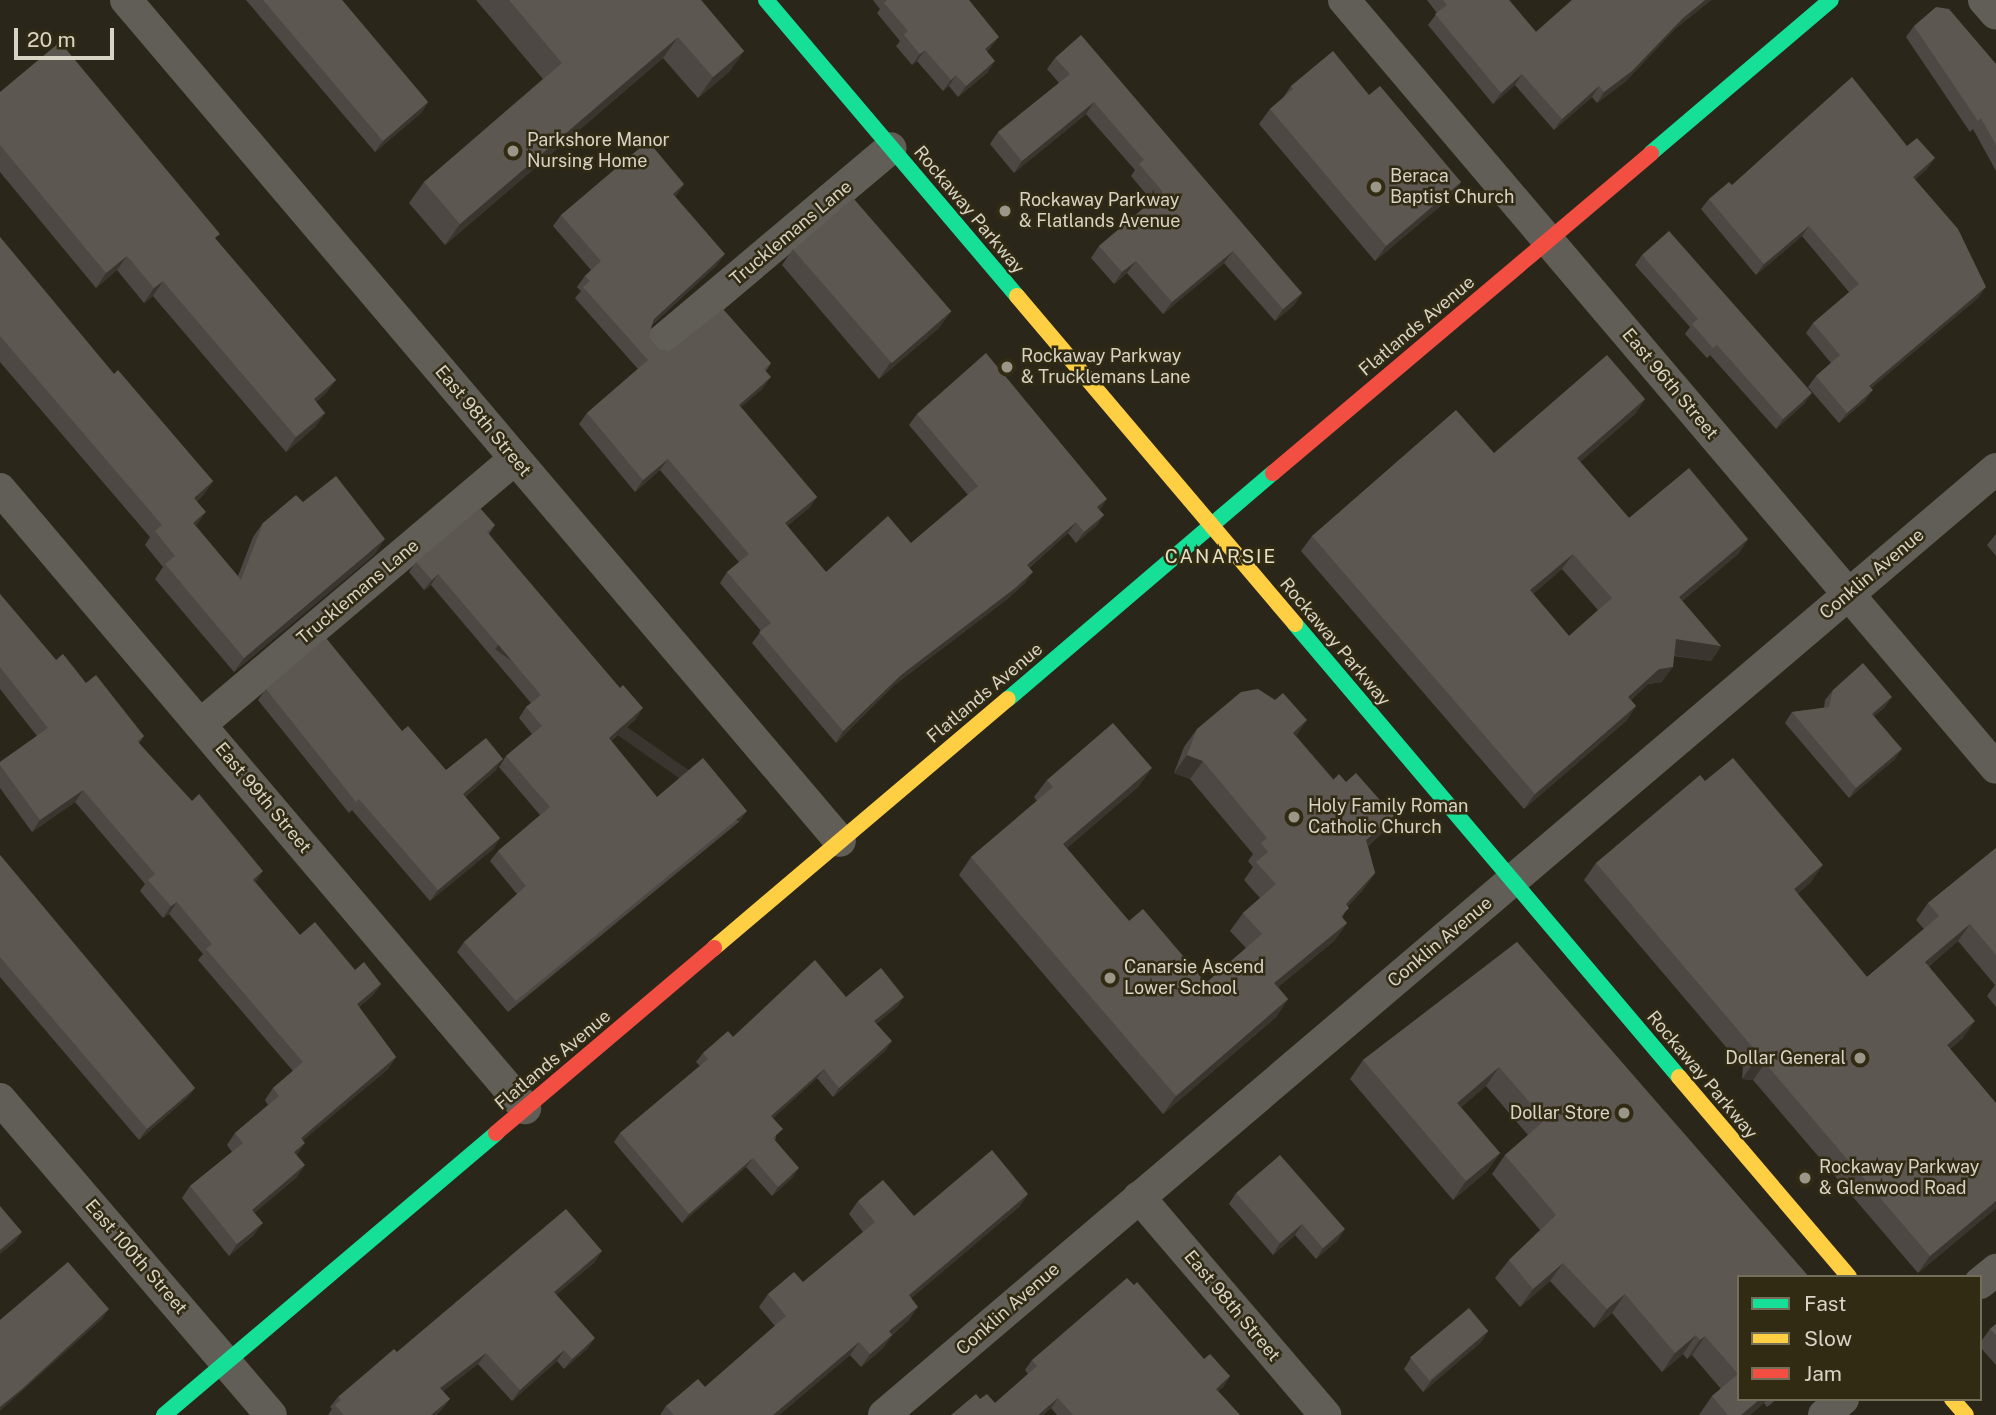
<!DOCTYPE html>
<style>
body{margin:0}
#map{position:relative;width:1996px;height:1415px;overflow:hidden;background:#2a271a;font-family:"Public Sans",sans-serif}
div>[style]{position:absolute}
.street>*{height:32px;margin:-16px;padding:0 16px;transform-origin:16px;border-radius:16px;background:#615e57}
.fast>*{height:16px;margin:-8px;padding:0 8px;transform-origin:8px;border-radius:8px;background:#16e098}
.slow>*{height:16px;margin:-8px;padding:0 8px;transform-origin:8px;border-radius:8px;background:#ffcf43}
.jam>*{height:16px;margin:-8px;padding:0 8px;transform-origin:8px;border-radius:8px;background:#f24e42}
.wall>*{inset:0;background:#4e4845}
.shaded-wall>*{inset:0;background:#3a352e;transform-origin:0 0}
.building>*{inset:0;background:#5d5752;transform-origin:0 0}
.dots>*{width:19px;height:19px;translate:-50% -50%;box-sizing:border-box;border:4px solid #312b13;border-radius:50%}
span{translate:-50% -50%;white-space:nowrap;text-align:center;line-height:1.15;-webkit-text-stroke:5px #312b13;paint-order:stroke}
.poi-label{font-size:18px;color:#d7d3c5}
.left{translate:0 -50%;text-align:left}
.right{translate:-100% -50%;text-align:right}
.street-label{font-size:18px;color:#d7d3c5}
.neighbourhood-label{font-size:19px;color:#e8e0c3;letter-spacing:2px}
.legend{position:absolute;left:1737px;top:1275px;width:245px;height:126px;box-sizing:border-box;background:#312b13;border:2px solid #736e5a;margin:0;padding:9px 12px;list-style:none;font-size:21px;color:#d7d3c5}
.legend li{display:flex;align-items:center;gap:14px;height:35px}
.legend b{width:35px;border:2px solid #736e5a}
.scale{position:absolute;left:14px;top:28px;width:100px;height:32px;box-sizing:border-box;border:4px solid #d7d3c5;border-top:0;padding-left:9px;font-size:21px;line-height:24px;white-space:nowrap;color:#d7d3c5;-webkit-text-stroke:5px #312b13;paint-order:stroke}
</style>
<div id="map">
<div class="street">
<i style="left:126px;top:0;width:1103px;rotate:49.67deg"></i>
<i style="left:1344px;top:0;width:1007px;rotate:49.67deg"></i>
<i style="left:1984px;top:0;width:18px;rotate:49deg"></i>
<i style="left:658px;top:344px;width:304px;rotate:-40.1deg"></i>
<i style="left:0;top:489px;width:812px;rotate:49.7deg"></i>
<i style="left:200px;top:725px;width:412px;rotate:-40.2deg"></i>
<i style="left:0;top:1099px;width:416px;rotate:49.4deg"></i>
<i style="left:1139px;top:1197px;width:287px;rotate:49.5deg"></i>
<i style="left:1980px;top:1283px;width:21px;rotate:-39deg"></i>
<i style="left:884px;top:1415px;width:1460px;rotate:-40.39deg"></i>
<i style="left:1824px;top:1415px;width:25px;rotate:-40deg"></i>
</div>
<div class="fast">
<i style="left:766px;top:0;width:388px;rotate:49.7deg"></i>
<i style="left:1651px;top:153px;width:236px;rotate:-40.4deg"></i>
<i style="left:1295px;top:624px;width:594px;rotate:49.71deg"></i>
<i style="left:1008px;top:699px;width:348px;rotate:-40.5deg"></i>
<i style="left:164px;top:1415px;width:436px;rotate:-40.3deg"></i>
</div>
<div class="slow">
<i style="left:1017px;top:296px;width:430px;rotate:49.7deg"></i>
<i style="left:714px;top:948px;width:385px;rotate:-40.3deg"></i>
<i style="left:1679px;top:1077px;width:262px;rotate:49.6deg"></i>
<i style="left:1952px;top:1399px;width:21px;rotate:49deg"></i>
</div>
<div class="jam">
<i style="left:1273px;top:473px;width:495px;rotate:-40.2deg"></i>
<i style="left:496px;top:1133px;width:286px;rotate:-40.3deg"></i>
</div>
<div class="wall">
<i style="clip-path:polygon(246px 0,342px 0,428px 102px,421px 113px,375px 152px)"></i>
<i style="clip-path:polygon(476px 0,701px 0,744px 51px,729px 72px,698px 98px,663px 58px,445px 245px,409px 203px,424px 182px,543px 79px)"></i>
<i style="clip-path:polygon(873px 0,969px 0,991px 47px,987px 51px,988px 72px,958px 97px,949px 86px,943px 91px,917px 61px,912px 65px,896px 46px,900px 41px,877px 13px,880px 9px)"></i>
<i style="clip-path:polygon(1427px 0,1509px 0,1536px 32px,1572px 0,1711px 0,1675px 29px,1625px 82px,1597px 103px,1592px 97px,1554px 130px,1515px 85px,1493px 104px,1428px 25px,1437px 13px)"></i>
<i style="clip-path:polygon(1914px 26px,1996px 64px,1996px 171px,1973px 129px,1970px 132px,1906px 37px)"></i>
<i style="clip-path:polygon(1055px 58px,1302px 293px,1294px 305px,1275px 321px,1224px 263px,1163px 314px,1127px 273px,1114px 284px,1091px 258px,1099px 246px,1152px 201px,1131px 176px,1135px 170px,1086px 114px,1014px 173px,990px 144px,998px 132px,1059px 83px,1047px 69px)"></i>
<i style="clip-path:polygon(1291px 86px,1369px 95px,1461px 182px,1450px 198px,1375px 261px,1259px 124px,1270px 109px,1283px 98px)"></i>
<i style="clip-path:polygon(0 92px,216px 240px,336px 380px,325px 394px,316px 402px,325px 413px,315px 427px,286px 452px,153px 296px,144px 303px,117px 270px,96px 288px,0 172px)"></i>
<i style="clip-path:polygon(1907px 146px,1927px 169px,1915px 179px,1979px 297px,1871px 388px,1865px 401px,1839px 423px,1808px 387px,1816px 376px,1831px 363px,1806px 333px,1813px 323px,1849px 292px,1802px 236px,1756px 275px,1701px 209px,1709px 199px,1732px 185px)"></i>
<i style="clip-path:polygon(684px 184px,675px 196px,717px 265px,652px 325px,648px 337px,659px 350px,771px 363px,766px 371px,763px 388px,741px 407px,817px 497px,809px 508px,787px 526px,826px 572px,911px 543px,968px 495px,909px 425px,917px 414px,1099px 510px,1104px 515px,1096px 526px,1076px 543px,1068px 533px,1029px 568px,1025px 583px,1006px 600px,893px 686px,836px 743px,752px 643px,761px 631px,720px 583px,727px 572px,739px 562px,660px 470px,635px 492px,579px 424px,587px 413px,638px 369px,575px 298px,581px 291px,577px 287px,585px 276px,591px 270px,553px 226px,561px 215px)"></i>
<i style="clip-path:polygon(0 237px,114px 374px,213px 481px,203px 495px,197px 501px,196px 526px,238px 576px,253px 537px,263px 523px,303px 502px,375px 554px,234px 672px,155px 579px,163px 567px,145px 545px,150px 537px,0 362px)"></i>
<i style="clip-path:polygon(793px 249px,939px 328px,879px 379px,782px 265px)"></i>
<i style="clip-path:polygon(1642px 255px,1805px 403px,1776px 429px,1710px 355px,1707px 358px,1685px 334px,1690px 327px,1635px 265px)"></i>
<i style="clip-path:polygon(evenodd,1645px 399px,1635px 414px,1580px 462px,1629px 518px,1748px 539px,1738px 554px,1682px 601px,1721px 646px,1711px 661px,1674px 656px,1662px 682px,1648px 684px,1631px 700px,1636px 706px,1626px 721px,1524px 809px,1301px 551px,1312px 536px,1494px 453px,1645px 399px,1562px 569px,1598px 610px,1569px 636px,1533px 594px,1562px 569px)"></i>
<i style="clip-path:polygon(495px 525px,489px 534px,636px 719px,611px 741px,657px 797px,740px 821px,508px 1012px,457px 952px,464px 942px,517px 894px,490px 861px,498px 851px,540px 815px,499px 767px,506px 756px,532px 734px,519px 718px,526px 707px,531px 703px,431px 585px,424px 590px,409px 572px,416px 562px)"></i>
<i style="clip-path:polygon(1996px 534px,1996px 556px,1987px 545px)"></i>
<i style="clip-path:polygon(0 594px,56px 660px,86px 683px,144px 736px,139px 743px,300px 935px,355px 970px,381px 984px,373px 995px,359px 1007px,396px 1057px,388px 1069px,303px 1140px,296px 1155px,297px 1177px,254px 1213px,254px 1235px,229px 1256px,182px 1198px,190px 1186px,232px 1152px,227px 1145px,235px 1133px,268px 1105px,265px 1100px,273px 1088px,293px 1071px,198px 960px,203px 954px,169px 914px,163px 918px,140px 891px,145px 884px,75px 802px,32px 832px,0 788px,0 762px,37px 736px,0 689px)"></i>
<i style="clip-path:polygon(266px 689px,402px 731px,446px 770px,496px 770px,465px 797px,500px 838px,493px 849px,430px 901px,352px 810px,349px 813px,258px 700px)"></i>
<i style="clip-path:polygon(1833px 690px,1885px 707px,1874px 716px,1895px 759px,1849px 798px,1785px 723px,1792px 712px,1824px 708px,1825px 700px)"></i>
<i style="clip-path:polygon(1197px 729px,1296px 736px,1381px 834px,1368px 846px,1375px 873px,1362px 891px,1348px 906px,1342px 918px,1347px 923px,1334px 941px,1278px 987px,1288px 999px,1276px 1017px,1163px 1114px,959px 875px,971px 857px,1037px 801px,1034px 797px,1047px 780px,1139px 786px,1067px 848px,1129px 921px,1206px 983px,1246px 948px,1230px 931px,1243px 913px,1260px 898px,1244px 880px,1253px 867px,1248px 861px,1253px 854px,1190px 779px,1174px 773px,1184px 747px)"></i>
<i style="clip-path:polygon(1705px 781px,1811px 882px,1797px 894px,1867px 977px,1924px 929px,1916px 920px,1928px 903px,1996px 848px,1996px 1007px,1987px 996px,1995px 985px,1958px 941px,1929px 966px,1963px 1038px,1950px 1049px,1996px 1208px,1918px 1273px,1753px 1080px,1742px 1079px,1743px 1067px,1584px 880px,1596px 863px)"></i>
<i style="clip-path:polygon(0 855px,195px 1088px,187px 1098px,139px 1140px,0 977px)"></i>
<i style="clip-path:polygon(1517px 942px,1809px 1277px,1739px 1399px,1777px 1399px,1767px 1407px,1764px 1403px,1750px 1415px,1699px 1415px,1712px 1396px,1721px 1389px,1692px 1355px,1687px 1359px,1683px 1354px,1662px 1372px,1612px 1313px,1594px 1328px,1550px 1281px,1520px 1307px,1495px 1278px,1509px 1260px,1540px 1230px,1492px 1174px,1505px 1155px,1528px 1135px,1486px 1086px,1461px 1107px,1500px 1153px,1487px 1171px,1453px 1200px,1350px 1079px,1363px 1060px)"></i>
<i style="clip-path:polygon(846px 997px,898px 1006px,876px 1024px,886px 1050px,833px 1097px,817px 1078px,773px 1118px,776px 1138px,775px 1140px,793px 1177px,772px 1196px,746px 1167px,682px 1223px,614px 1142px,620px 1133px,700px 1066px,696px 1062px,703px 1053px,733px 1037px)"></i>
<i style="clip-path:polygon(1236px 1193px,1338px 1240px,1316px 1259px,1295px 1235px,1273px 1255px,1229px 1204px)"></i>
<i style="clip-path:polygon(1028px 1194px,1019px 1207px,911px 1298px,909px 1320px,892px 1335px,883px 1348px,861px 1367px,850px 1355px,779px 1415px,660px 1415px,666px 1406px,705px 1387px,775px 1326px,759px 1307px,768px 1294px,803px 1282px,863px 1232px,849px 1214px,858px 1201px,914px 1216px)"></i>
<i style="clip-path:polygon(595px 1262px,556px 1294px,588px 1348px,564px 1369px,557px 1361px,512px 1401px,478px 1364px,443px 1391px,450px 1399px,442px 1409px,436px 1415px,328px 1415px,332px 1409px,330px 1407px,338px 1397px,397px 1352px)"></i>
<i style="clip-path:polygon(1996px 1324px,1996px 1365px,1980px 1347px,1980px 1343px,1990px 1329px)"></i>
<i style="clip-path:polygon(1488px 1331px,1481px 1342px,1423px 1392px,1404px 1369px,1411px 1358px)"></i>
<i style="clip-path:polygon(1204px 1359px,1230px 1376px,1223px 1387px,1218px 1391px,1240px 1415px,1057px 1415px,1051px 1408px,1043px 1415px,951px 1415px,980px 1399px,995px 1403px,1028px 1374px,1025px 1370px,1032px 1360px)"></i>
</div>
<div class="shaded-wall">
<i style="clip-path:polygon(1705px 0,1711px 0,1675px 29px,1625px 82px,1597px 103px,1604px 92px,1683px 18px)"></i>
<i style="clip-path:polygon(678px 37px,663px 58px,445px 245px,460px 224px)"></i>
<i style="clip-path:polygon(999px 37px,991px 47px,977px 59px,985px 49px)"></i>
<i style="clip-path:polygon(925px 50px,917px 61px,912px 65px,920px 54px)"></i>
<i style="clip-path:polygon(744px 51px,729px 72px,698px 98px,713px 77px)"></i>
<i style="clip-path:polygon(995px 61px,988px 72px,958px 97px,966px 86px)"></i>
<i style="clip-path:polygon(1522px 74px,1515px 85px,1493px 104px,1501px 93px)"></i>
<i style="clip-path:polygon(956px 75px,949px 86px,943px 91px,951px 80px)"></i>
<i style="clip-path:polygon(1599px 86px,1592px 97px,1554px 130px,1562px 119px)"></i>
<i style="clip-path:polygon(428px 102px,421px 113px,375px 152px,383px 141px)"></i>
<i style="clip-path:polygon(1094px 102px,1086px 114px,1014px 173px,1022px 161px)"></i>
<i style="clip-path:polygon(1935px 158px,1927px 169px,1906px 188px,1913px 177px)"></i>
<i style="clip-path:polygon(1461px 182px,1450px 198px,1375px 261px,1386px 246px)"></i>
<i style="clip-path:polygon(684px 184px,677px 195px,665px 205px,673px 194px)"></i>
<i style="clip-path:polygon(1809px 226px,1802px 236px,1756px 275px,1764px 264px)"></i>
<i style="clip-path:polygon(1233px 251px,1224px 263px,1163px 314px,1172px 302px)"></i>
<i style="clip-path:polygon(725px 254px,717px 265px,646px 330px,654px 319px)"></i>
<i style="clip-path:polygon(127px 256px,117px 270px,96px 288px,106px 273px)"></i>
<i style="clip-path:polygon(1136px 261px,1127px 273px,1114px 284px,1122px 272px)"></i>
<i style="clip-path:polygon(163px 281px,153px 296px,144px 303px,154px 288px)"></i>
<i style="clip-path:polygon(1986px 287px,1979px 297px,1861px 396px,1869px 386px)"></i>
<i style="clip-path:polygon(1302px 293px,1294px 305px,1275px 321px,1283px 309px)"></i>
<i style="clip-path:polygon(951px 312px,939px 328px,879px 379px,890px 363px)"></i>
<i style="clip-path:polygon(771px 377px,763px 388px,731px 416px,739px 405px)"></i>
<i style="clip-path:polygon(336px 380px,325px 394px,304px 413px,314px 399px)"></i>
<i style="clip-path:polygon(1873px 390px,1865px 401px,1839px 423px,1847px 413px)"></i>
<i style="clip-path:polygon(1812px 393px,1805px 403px,1776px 429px,1783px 419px)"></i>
<i style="clip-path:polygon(1645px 399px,1635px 414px,1566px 474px,1577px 458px)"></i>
<i style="clip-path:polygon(325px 413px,315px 427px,286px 452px,296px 437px)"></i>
<i style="clip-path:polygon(668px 459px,660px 470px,635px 492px,643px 480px)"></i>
<i style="clip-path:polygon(213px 481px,203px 495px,184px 512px,194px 498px)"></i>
<i style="clip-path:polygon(817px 497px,809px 508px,777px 534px,785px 523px)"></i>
<i style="clip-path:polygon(1107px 499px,1100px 510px,1097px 507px)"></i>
<i style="clip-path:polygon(206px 512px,196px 526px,183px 537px,193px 523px)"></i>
<i style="clip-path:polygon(1104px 515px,1096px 526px,1076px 543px,1084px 532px)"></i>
<i style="clip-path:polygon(1076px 522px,1068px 533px,1019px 576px,1027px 565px)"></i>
<i style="clip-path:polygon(385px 539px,375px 554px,234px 672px,244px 658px)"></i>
<i style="clip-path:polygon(1748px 539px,1738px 554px,1668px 612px,1679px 597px)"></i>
<i style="clip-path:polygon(1573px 554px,1562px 569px,1519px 606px,1530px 590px)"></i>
<i style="clip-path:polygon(1033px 572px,1025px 583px,1006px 600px,893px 686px,836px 743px,843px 731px,901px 675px)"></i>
<i style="clip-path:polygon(438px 574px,431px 585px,424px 590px,432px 580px)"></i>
<i style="clip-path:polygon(1676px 639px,1721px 646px,1711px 661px,1665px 654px)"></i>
<i style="clip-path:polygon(1673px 667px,1662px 682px,1648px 684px,1618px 712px,1628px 697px,1659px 669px)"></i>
<i style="clip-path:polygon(1892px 697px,1885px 707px,1865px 724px,1872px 714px)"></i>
<i style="clip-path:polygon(1636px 706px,1626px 721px,1524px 809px,1535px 794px)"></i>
<i style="clip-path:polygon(643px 708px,636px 719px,601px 749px,609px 738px)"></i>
<i style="clip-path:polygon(1307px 720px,1295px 738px,1293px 733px)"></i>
<i style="clip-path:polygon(1902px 749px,1895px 759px,1849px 798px,1856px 788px)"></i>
<i style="clip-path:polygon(1187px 755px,1203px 761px,1190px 779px,1174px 773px)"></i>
<i style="clip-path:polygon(503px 759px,496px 770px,455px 805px,463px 794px)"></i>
<i style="clip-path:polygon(1152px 768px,1139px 786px,1051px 862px,1063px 844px)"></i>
<i style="clip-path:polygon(83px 790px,75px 802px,32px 832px,40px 820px)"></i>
<i style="left:747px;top:811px;width:12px;height:299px;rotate:125deg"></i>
<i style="clip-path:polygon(1394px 816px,1381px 834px,1353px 858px,1366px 840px)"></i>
<i style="clip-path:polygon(500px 838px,493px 849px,430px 901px,438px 890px)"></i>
<i style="clip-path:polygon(1823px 865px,1811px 882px,1782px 907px,1794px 889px)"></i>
<i style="clip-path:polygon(263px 871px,255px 883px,253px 880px)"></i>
<i style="clip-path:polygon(1375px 873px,1362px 891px,1333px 922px,1346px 904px)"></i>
<i style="clip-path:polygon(177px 902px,169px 914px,163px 918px,171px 906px)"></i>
<i style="clip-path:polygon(1347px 923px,1334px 941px,1261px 1001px,1274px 983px)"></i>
<i style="clip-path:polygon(1970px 924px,1958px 941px,1913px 979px,1925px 962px)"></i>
<i style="clip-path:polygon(381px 984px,373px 995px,349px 1015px,357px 1004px)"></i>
<i style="clip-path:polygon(904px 997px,898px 1006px,868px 1031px,874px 1021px)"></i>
<i style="clip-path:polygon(1288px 999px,1276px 1017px,1163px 1114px,1176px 1096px)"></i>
<i style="clip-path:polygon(1975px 1021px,1963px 1038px,1935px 1062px,1947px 1045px)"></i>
<i style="clip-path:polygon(892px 1041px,886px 1050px,833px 1097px,839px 1088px)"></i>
<i style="clip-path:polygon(396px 1057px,388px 1069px,293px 1149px,301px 1138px)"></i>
<i style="clip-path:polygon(1754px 1062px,1765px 1063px,1753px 1080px,1742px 1079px)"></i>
<i style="clip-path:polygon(1499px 1067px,1486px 1086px,1444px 1122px,1457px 1103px)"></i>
<i style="clip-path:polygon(824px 1069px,817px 1078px,765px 1125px,771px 1116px)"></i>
<i style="clip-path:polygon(195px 1088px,187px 1098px,139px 1140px,147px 1129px)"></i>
<i style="clip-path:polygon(305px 1143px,297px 1155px,286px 1164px,294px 1152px)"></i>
<i style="clip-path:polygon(1500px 1153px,1487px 1171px,1453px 1200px,1466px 1181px)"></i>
<i style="clip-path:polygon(753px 1158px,746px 1167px,682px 1223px,689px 1214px)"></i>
<i style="clip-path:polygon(305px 1165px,297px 1177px,244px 1222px,252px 1210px)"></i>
<i style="clip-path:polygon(799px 1168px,793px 1177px,772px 1196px,778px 1187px)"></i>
<i style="clip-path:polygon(1028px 1194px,1019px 1207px,900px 1308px,909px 1295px)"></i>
<i style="clip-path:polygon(1996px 1201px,1996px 1208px,1918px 1273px,1930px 1256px)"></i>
<i style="clip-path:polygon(263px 1223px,254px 1235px,229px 1256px,237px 1244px)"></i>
<i style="clip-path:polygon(1302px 1224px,1295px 1235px,1273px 1255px,1280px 1243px)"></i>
<i style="clip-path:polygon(1345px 1229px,1338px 1240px,1316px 1259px,1323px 1248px)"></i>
<i style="clip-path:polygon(22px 1232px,14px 1243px,0 1254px,0 1250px)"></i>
<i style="clip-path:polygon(602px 1251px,595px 1262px,547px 1303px,554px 1292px)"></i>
<i style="clip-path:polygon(1563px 1263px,1550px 1281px,1520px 1307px,1533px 1289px)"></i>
<i style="clip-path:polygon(1625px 1294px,1612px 1313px,1594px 1328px,1607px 1309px)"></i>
<i style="clip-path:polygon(918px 1307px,909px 1320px,880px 1344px,889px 1331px)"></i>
<i style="clip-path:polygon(109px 1309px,101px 1320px,0 1411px,0 1407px)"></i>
<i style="clip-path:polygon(1488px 1331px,1481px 1342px,1423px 1392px,1431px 1381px)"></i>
<i style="clip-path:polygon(892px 1335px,883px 1348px,861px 1367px,870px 1354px)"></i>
<i style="clip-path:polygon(1696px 1335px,1683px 1354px,1662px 1372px,1675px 1353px)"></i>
<i style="clip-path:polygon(1705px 1336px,1692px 1355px,1687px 1359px,1700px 1340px)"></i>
<i style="clip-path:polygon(595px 1338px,588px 1348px,564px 1369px,572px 1359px)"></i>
<i style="clip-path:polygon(859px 1342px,850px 1355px,779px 1415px,773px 1415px)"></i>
<i style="clip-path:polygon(564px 1350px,557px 1361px,512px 1401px,520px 1390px)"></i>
<i style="clip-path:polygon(486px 1353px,478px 1364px,433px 1399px,440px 1388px)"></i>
<i style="clip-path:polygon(1230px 1376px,1223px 1387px,1209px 1399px,1216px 1389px)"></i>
<i style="clip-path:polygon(1058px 1398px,1051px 1408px,1043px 1415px,1038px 1415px)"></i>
<i style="clip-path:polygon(450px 1399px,442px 1409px,436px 1415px,431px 1415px)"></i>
<i style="clip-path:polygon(1760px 1399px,1767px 1399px,1764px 1403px,1750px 1415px,1741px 1415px)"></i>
</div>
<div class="building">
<i style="clip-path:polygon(263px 0,342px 0,428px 102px,383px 141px)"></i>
<i style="clip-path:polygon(509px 0,701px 0,744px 51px,713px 77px,678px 37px,460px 224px,424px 182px,562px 63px)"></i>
<i style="clip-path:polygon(887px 0,969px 0,999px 37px,985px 49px,995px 61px,966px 86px,956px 75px,951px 80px,925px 50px,920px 54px,904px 35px,908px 31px,884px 3px)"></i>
<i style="clip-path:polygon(1443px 0,1509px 0,1536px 32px,1572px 0,1705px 0,1683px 18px,1632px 71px,1604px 92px,1599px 86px,1562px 119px,1522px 74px,1501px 93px,1435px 14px,1447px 5px)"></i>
<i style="clip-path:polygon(1936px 7px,1949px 9px,1996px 64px,1996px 145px,1981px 118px,1978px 121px,1914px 26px)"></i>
<i style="clip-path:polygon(1081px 35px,1302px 293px,1283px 309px,1233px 251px,1172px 302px,1136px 261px,1122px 272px,1099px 246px,1163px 192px,1139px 164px,1144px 160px,1094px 102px,1022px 161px,998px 132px,1070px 74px,1055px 58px)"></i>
<i style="clip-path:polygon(60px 42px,220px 234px,215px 238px,336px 380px,314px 399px,325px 413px,296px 437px,163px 281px,154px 288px,127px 256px,106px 273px,0 145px,0 92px)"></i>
<i style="clip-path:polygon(1333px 51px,1369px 95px,1380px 86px,1461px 182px,1386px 246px,1270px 109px,1293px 89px,1291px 86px)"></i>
<i style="clip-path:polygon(1852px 77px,1907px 146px,1917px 138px,1935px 158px,1913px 177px,1958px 229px,1986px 287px,1869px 386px,1873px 390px,1847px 413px,1816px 376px,1840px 355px,1813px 323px,1859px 284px,1809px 226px,1764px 264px,1709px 199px,1729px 182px,1732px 185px)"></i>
<i style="clip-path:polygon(648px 141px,684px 184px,673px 194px,725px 254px,654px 319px,648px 337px,659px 350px,670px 351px,723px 309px,771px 363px,764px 369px,771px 377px,739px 405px,817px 497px,785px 523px,826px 572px,888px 516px,911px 543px,978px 486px,917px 414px,986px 353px,1107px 499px,1097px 507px,1104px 515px,1084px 532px,1076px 522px,1027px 565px,1033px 572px,1014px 589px,901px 675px,843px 731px,759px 632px,771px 623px,727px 572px,749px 554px,668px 459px,643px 480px,587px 413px,648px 360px,583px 287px,590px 281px,585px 276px,601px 261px,561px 215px)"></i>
<i style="left:853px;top:198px;width:150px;height:79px;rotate:49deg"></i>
<i style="clip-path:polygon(1669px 231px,1812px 393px,1783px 419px,1717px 345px,1713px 348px,1692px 324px,1698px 319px,1642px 255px)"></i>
<i style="clip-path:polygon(0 237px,114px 374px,118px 370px,213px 481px,194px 498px,206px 512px,193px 523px,241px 580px,263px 523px,296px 495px,303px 502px,336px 476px,385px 539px,244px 658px,165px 564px,175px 556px,155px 531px,162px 525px,0 336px)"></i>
<i style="clip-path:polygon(evenodd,1607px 355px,1645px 399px,1577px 458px,1629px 518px,1689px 468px,1748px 539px,1679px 597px,1721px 646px,1676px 639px,1673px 667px,1659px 669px,1628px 697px,1636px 706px,1535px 794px,1312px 536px,1456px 410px,1494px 453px,1607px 355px,1573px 554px,1612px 598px,1569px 636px,1530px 590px,1573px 554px)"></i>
<i style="clip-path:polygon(480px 508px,495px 525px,487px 532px,620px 688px,623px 685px,643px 708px,609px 738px,657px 797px,703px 758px,747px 811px,516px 1001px,464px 942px,526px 886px,498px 851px,550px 807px,506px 756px,542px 726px,526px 707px,541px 695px,438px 574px,432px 580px,416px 562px)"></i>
<i style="clip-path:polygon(0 594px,56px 660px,63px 654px,86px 683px,96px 675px,144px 736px,137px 741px,192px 801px,199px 794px,263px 871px,253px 880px,300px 935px,315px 922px,355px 970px,364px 962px,381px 984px,357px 1004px,396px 1057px,301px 1138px,305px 1143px,294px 1152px,305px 1165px,252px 1210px,263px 1223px,237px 1244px,190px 1186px,243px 1143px,235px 1133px,279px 1096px,273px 1088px,303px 1062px,206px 949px,212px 944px,177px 902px,171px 906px,148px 880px,155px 874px,83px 790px,40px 820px,0 765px,0 762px,48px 728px,0 667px)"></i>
<i style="clip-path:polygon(326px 638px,402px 731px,408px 726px,446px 770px,486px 738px,503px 759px,463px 794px,500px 838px,438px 890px,359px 799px,356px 802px,266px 689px)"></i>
<i style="clip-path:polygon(1863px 663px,1892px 697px,1872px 714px,1902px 749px,1856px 788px,1792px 712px,1829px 707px,1833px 690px)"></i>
<i style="clip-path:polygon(1258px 689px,1275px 700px,1283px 693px,1307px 720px,1293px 733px,1333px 780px,1339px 774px,1346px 782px,1356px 773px,1394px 816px,1366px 840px,1375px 873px,1346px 904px,1349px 908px,1341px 916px,1347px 923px,1274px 983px,1288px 999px,1176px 1096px,971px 857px,1053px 787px,1047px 780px,1113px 723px,1152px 768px,1063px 844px,1129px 921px,1143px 909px,1206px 983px,1262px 934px,1243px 913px,1276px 884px,1256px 862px,1268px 852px,1261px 843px,1267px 838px,1203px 761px,1187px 755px,1197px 729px,1241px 692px)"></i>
<i style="clip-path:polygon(1733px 758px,1823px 865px,1794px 889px,1867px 977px,1939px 916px,1928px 903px,1996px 848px,1996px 955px,1970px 924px,1925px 962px,1975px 1021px,1947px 1045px,1996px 1103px,1996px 1201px,1930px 1256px,1765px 1063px,1754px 1062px,1755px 1050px,1596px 863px,1700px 775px,1705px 781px)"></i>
<i style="clip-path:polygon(0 855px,195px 1088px,147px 1129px,0 957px)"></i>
<i style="clip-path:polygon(1517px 942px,1809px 1277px,1739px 1277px,1739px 1399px,1760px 1399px,1741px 1415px,1728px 1415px,1712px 1396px,1738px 1374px,1705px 1336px,1700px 1340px,1696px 1335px,1675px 1353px,1625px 1294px,1607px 1309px,1563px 1263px,1533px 1289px,1509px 1260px,1556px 1215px,1505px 1155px,1545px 1120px,1499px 1067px,1457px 1103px,1500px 1153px,1466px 1181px,1363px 1060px)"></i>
<i style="clip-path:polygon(815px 960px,846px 997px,881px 968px,904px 997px,874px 1021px,892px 1041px,839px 1088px,824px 1069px,771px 1116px,783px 1129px,773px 1138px,799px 1168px,778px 1187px,753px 1158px,689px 1214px,620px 1133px,708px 1059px,703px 1053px,728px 1031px,733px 1037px)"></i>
<i style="clip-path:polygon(992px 1150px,1028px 1194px,909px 1295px,918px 1307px,889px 1331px,892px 1335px,870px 1354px,859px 1342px,773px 1415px,674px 1415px,666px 1406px,698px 1379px,705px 1387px,786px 1316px,768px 1294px,794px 1272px,803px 1282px,875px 1222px,858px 1201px,883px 1180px,914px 1216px)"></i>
<i style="clip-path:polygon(1280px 1155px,1345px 1229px,1323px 1248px,1302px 1224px,1280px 1243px,1236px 1193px)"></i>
<i style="clip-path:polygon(0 1206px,22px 1232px,0 1250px)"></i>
<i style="clip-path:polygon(566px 1209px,602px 1251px,554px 1292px,595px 1338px,572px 1359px,564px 1350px,520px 1390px,486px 1353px,440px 1388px,450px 1399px,431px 1415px,344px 1415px,335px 1405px,341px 1400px,338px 1397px,394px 1349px,397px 1352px)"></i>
<i style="clip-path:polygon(68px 1262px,109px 1309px,22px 1389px,0 1407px,0 1320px)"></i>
<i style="clip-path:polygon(1127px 1278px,1134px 1285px,1137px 1282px,1204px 1359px,1210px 1354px,1230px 1376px,1216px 1389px,1240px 1415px,1073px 1415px,1058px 1398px,1038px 1415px,951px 1415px,976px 1394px,980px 1399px,987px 1394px,995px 1403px,1037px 1366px,1032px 1360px)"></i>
<i style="left:1469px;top:1308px;width:30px;height:77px;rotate:50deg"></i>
<i style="clip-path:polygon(1996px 1324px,1996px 1335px,1990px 1329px)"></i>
</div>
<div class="dots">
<i style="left:513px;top:151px;background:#9a9789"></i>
<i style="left:1376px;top:187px;background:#9a9789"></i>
<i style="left:1005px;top:211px;background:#9a9789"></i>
<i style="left:1007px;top:367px;background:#9a9789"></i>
<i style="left:1294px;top:817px;background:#9a9789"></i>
<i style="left:1110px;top:978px;background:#9a9789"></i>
<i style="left:1860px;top:1058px;background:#9a9789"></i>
<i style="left:1624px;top:1113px;background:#9a9789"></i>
<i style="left:1805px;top:1178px;background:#9a9789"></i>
</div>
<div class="poi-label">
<span class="left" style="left:527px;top:151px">Parkshore Manor<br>Nursing Home</span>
<span class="left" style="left:1390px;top:187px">Beraca<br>Baptist Church</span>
<span class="left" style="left:1019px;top:211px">Rockaway Parkway<br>&amp; Flatlands Avenue</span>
<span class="left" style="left:1021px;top:367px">Rockaway Parkway<br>&amp; Trucklemans Lane</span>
<span class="left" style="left:1308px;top:817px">Holy Family Roman<br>Catholic Church</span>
<span class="left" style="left:1124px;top:978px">Canarsie Ascend<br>Lower School</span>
<span class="right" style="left:1846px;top:1058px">Dollar General</span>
<span class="right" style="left:1610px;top:1113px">Dollar Store</span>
<span class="left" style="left:1819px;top:1178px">Rockaway Parkway<br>&amp; Glenwood Road</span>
</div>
<div class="street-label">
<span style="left:969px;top:210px;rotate:50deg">Rockaway Parkway</span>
<span style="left:791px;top:233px;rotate:-40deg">Trucklemans Lane</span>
<span style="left:1417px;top:326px;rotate:-40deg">Flatlands Avenue</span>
<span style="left:1670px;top:384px;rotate:50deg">East 96th Street</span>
<span style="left:483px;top:421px;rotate:50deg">East 98th Street</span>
<span style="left:1872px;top:574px;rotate:-40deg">Conklin Avenue</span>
<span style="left:358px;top:592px;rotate:-40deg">Trucklemans Lane</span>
<span style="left:1335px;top:642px;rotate:50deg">Rockaway Parkway</span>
<span style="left:985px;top:693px;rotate:-40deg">Flatlands Avenue</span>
<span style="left:263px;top:798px;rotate:50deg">East 99th Street</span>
<span style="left:1440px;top:942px;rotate:-40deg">Conklin Avenue</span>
<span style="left:553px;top:1060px;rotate:-40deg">Flatlands Avenue</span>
<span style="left:1702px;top:1075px;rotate:50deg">Rockaway Parkway</span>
<span style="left:136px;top:1257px;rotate:49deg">East 100th Street</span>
<span style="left:1232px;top:1306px;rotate:50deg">East 98th Street</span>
<span style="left:1008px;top:1309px;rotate:-41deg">Conklin Avenue</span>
</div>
<div class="neighbourhood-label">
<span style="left:1221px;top:557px">CANARSIE</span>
</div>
<ul class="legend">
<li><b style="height:9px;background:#16e098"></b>Fast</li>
<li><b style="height:9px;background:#ffcf43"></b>Slow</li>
<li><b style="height:9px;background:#f24e42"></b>Jam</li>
</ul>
<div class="scale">20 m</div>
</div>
